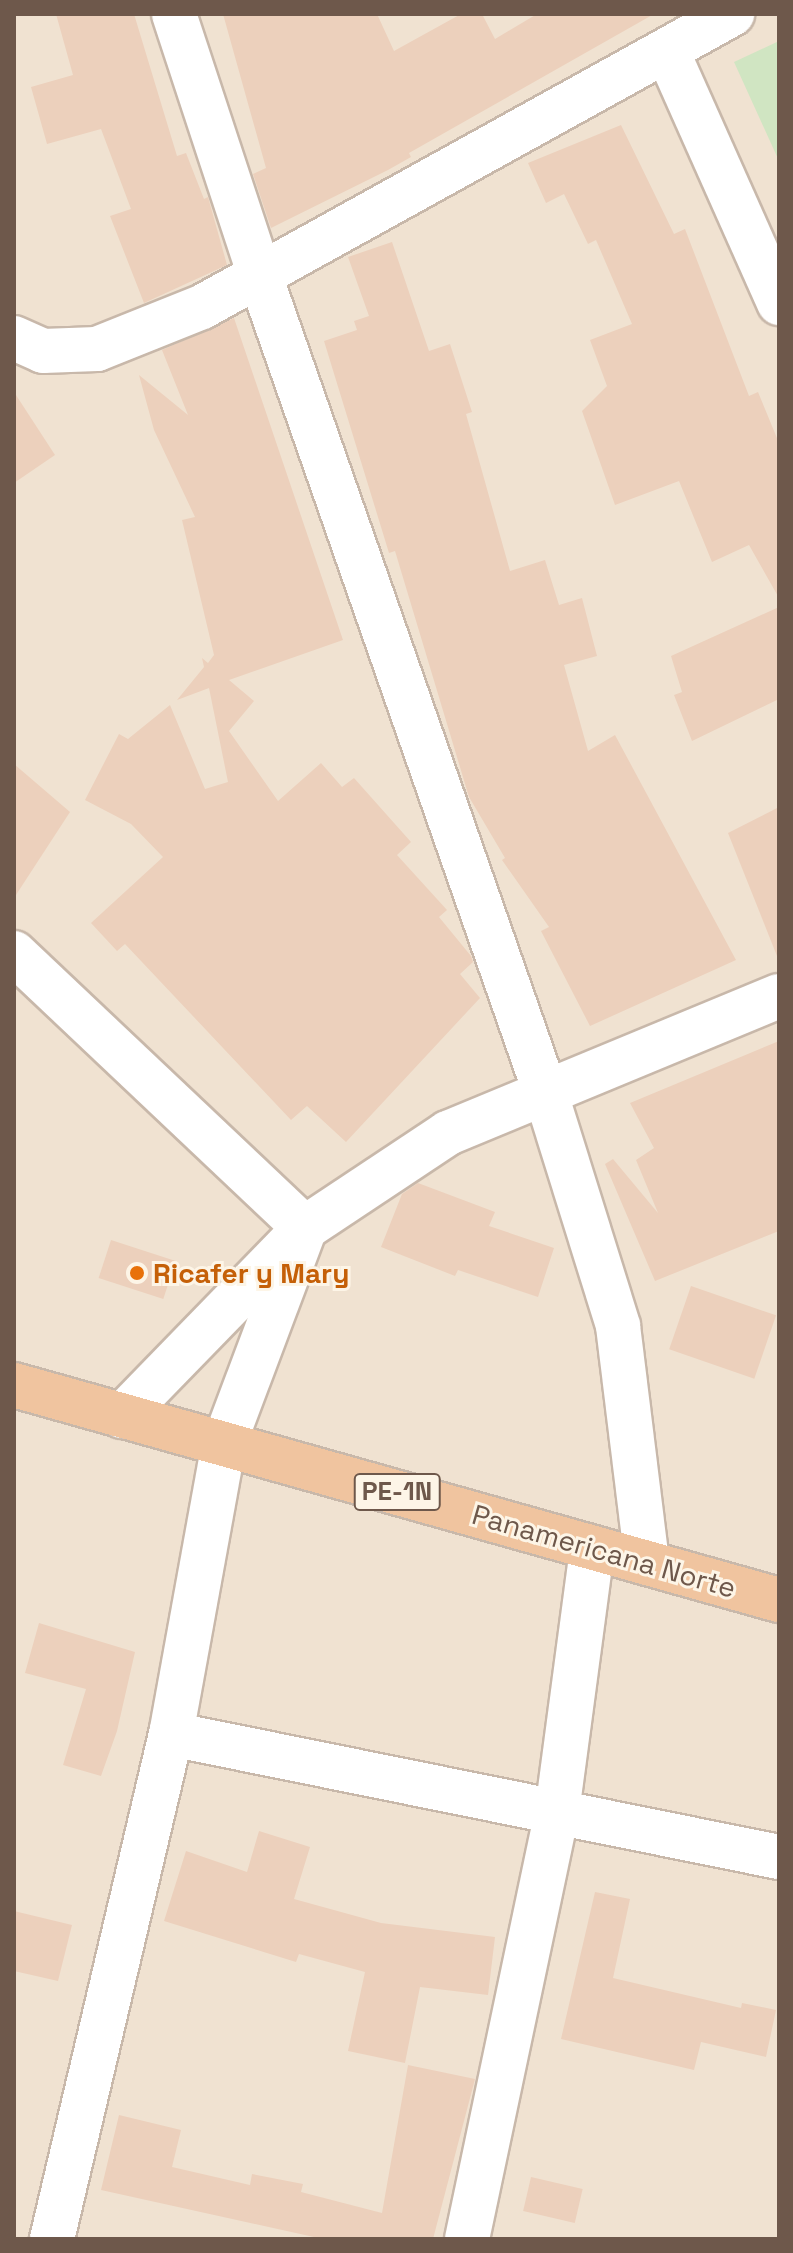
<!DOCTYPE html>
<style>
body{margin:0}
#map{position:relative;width:793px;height:2253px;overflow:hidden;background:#f9f1e2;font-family:"Space Grotesk",sans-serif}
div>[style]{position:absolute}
.residential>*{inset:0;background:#f0e2d1;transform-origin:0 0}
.green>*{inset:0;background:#d0e5c2}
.building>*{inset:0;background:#ecd0bc;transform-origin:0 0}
.roads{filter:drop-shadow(2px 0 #c8b8aa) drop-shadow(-2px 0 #c8b8aa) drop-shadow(0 2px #c8b8aa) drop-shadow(0 -2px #c8b8aa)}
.minor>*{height:44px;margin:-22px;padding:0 22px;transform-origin:22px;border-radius:22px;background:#fff}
.trunk>*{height:44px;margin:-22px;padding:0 22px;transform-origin:22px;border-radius:22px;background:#f0c49f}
.dots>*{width:22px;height:22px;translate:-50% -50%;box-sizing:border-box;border:4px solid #fdf5e7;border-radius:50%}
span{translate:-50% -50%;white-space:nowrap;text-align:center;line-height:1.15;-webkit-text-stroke:6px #fdf5e7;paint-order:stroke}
.shield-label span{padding:2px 6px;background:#fdf5e7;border:2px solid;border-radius:6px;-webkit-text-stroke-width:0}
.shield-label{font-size:26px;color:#6e584b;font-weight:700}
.food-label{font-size:28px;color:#c56008;font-weight:700}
.left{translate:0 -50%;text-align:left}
.street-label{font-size:28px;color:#6e584b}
.frame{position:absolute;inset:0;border:16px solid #6e584b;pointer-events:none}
</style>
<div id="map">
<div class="residential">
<i style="left:14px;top:14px;width:765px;height:2225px"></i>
</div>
<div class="green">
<i style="clip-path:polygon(779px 41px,779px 161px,734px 62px)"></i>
</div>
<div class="building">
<i style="clip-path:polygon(56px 14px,134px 14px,177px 156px,186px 153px,204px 199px,208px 197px,227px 265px,144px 303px,110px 216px,131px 209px,101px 129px,47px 144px,31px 87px,73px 75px)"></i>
<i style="clip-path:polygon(223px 14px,377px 14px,394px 51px,461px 14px,482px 14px,495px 39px,537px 14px,654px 14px,409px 153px,411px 157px,388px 170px,271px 228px,253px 174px,266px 168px)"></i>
<i style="clip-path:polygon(621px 125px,674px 234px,685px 229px,749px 396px,758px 392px,779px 443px,779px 598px,749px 545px,712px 562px,679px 481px,615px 505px,582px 411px,607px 386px,590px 340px,632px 324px,596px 240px,588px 244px,564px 194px,546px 203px,528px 163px)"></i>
<i style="clip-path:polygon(392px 242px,429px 351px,450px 344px,472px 412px,466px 414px,510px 571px,545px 560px,559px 605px,582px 598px,597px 656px,564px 665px,588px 751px,615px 735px,736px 960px,590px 1026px,541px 931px,549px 927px,502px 860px,505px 858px,469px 797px,395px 551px,389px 553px,324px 341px,357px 330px,354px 321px,369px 316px,348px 257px)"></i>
<i style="clip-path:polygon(234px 318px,343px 640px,229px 680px,254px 701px,229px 731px,278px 801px,321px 763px,342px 787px,354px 778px,411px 842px,397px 855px,447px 910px,439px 917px,471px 956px,473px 962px,460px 974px,480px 998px,346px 1142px,307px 1106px,291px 1120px,125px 944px,117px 951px,91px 923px,163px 857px,131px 824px,85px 800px,119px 734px,128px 739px,170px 705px,205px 789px,228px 782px,209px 688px,177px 700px,204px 667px,202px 658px,208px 663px,214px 655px,182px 520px,195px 517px,154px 430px,139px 375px,188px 415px,162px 350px)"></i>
<i style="clip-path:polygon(14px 392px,55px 455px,14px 483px)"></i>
<i style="clip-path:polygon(779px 607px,779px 699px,692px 741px,674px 695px,682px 692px,671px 656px)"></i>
<i style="clip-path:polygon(14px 764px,70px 812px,14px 898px)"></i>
<i style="clip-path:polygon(779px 807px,779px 955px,777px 956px,728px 833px)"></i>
<i style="clip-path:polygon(779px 1041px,779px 1231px,655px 1281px,605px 1164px,613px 1159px,658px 1213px,636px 1160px,654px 1148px,630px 1103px)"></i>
<i style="clip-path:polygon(418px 1183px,495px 1212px,489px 1226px,554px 1248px,538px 1297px,458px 1270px,455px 1276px,381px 1247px,402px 1194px)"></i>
<i style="left:111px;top:1240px;width:68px;height:40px;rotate:18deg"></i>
<i style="left:691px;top:1286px;width:90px;height:67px;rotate:19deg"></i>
<i style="clip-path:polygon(39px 1623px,135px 1652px,117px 1731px,101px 1776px,63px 1765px,86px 1689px,25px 1673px)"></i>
<i style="clip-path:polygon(259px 1831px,310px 1847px,294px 1899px,381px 1923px,495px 1937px,488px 1995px,420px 1987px,405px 2063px,348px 2051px,365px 1972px,299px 1954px,296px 1962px,164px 1921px,186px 1851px,247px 1872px)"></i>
<i style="clip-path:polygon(595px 1892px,630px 1899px,613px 1978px,741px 2008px,742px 2003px,776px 2010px,766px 2057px,701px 2042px,694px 2070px,561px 2039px)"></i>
<i style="clip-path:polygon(14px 1911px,72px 1925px,58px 1981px,14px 1971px)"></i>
<i style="clip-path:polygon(408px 2065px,475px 2079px,433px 2239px,323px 2239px,101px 2190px,119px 2115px,181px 2130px,172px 2167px,250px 2185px,252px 2174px,303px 2184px,301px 2192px,382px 2213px)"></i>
<i style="left:531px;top:2177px;width:53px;height:35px;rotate:13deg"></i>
</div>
<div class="roads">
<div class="minor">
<i style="left:174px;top:14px;width:276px;rotate:71.8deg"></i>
<i style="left:260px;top:276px;width:863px;rotate:70.73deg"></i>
<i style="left:545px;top:1091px;width:246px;rotate:72.7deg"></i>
<i style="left:618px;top:1326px;width:238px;rotate:83deg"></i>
<i style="left:667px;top:51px;width:276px;rotate:66deg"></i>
<i style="left:14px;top:338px;width:32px;rotate:24deg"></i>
<i style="left:43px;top:351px;width:54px;rotate:-2.1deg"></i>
<i style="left:97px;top:349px;width:113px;rotate:-21.8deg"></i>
<i style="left:202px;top:307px;width:606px;rotate:-28.94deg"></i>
<i style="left:14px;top:953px;width:400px;rotate:43.4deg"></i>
<i style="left:305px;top:1228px;width:230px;rotate:110.6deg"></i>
<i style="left:224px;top:1443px;width:296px;rotate:100.3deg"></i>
<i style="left:171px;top:1734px;width:519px;rotate:103.26deg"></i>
<i style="left:122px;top:1416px;width:262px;rotate:-45.8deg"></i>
<i style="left:305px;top:1228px;width:172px;rotate:-33.6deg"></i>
<i style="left:448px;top:1133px;width:358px;rotate:-22.5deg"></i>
<i style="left:171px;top:1734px;width:620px;rotate:11.44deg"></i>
<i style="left:467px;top:2239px;width:436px;rotate:-78.1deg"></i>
<i style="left:557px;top:1812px;width:266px;rotate:-82.4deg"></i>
</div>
<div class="trunk">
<i style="left:14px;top:1385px;width:795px;rotate:15.7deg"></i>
</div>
</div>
<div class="dots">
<i style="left:137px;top:1273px;background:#e8710a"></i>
</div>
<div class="shield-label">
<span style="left:397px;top:1492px">PE-1N</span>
</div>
<div class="food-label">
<span class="left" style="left:153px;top:1273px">Ricafer y Mary</span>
</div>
<div class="street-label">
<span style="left:604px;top:1551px;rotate:16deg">Panamericana Norte</span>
</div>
<div class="frame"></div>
</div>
